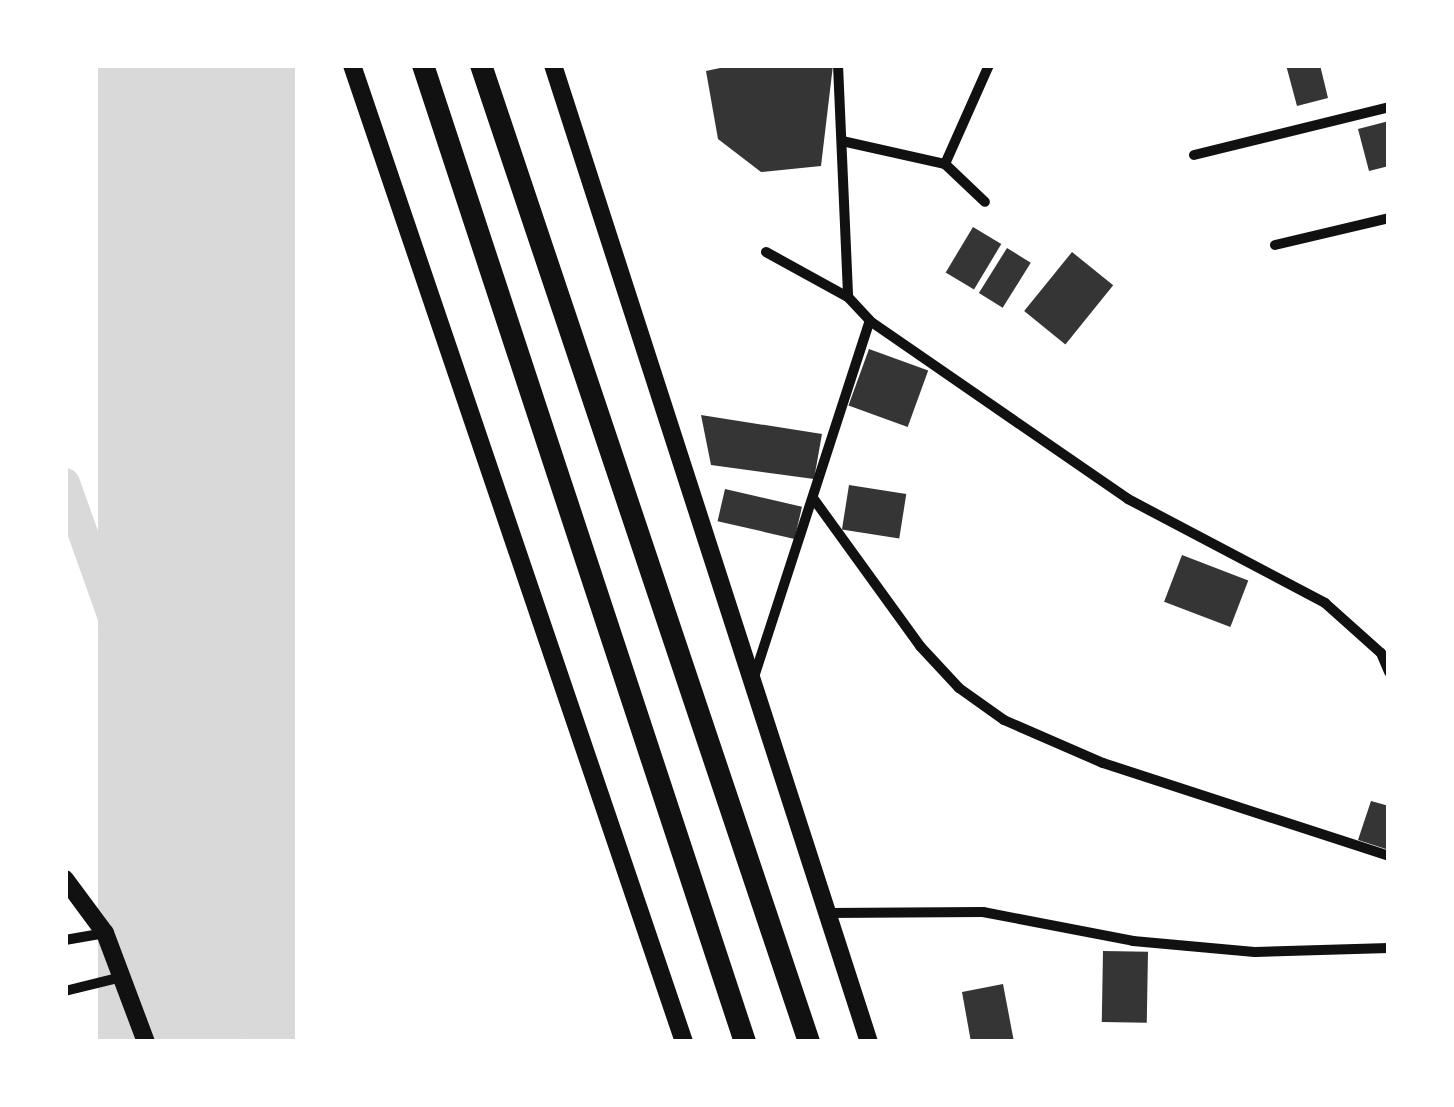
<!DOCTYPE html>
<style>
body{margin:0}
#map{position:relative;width:1454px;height:1107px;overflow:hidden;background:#fff;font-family:Figtree,sans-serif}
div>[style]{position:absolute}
.water>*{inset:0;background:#d9d9d9;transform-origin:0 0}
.canal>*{height:30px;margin:-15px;padding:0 15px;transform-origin:15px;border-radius:15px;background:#d9d9d9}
.building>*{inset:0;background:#353535;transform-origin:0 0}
.minor>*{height:10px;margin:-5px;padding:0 5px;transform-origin:5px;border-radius:5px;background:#111}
.tertiary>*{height:18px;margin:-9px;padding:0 9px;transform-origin:9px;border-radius:9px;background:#111}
.trunk>*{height:22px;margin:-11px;padding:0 11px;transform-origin:11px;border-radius:11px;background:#111}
span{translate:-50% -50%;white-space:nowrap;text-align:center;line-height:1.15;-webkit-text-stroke:8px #fff;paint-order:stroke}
.frame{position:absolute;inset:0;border:68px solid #fff;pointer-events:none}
</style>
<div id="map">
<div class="water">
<i style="left:98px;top:65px;width:197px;height:1033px"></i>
</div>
<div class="canal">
<i style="left:65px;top:483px;width:593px;rotate:70.4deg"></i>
</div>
<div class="building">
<i style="clip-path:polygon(734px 65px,833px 65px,821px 166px,761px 172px,718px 139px,706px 71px)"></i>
<i style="clip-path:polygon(1286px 65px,1320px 65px,1328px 98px,1297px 106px)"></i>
<i style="clip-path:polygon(1389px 121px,1389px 166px,1369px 171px,1358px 129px)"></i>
<i style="left:973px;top:227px;width:33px;height:53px;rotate:31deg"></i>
<i style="left:1007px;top:248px;width:28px;height:53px;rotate:32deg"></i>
<i style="left:1072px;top:252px;width:53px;height:76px;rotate:39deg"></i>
<i style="left:869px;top:349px;width:63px;height:60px;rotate:20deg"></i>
<i style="clip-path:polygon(701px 415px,822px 434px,814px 479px,711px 465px)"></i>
<i style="left:849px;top:485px;width:58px;height:45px;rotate:9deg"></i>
<i style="left:725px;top:489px;width:79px;height:33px;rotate:13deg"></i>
<i style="left:1182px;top:555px;width:71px;height:50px;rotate:21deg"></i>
<i style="clip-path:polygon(1371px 801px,1389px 806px,1389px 850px,1358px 840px)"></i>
<i style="left:1103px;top:951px;width:45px;height:71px;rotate:1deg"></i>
<i style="clip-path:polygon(1003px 984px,1014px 1042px,971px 1042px,962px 992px)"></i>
</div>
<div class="minor">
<i style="left:838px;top:65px;width:232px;rotate:87.5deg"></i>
<i style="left:842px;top:141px;width:106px;rotate:12.6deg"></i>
<i style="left:945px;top:164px;width:55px;rotate:43.5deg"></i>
<i style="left:1194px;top:155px;width:201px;rotate:-13.8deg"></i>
<i style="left:945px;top:164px;width:108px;rotate:-66deg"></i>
<i style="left:1275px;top:245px;width:117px;rotate:-13.3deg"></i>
<i style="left:766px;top:252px;width:94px;rotate:28.8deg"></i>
<i style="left:848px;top:297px;width:33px;rotate:47deg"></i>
<i style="left:870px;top:321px;width:313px;rotate:34.6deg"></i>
<i style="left:1128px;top:499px;width:223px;rotate:27.8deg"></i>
<i style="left:1325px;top:603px;width:75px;rotate:41.8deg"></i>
<i style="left:1381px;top:653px;width:21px;rotate:67deg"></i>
<i style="left:813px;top:498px;width:183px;rotate:54.1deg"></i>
<i style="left:920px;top:646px;width:57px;rotate:47.1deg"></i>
<i style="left:959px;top:688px;width:55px;rotate:35.4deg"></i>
<i style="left:1004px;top:720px;width:108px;rotate:23.5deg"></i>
<i style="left:1103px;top:763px;width:301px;rotate:18deg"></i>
<i style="left:754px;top:677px;width:374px;rotate:-72deg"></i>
<i style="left:827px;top:913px;width:156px;rotate:-0.4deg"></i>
<i style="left:983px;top:912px;width:153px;rotate:10.9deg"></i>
<i style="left:1133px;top:941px;width:122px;rotate:5.2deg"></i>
<i style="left:1255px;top:952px;width:134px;rotate:-1.7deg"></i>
<i style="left:65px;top:940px;width:41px;rotate:-9.9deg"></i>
<i style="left:65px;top:991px;width:59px;rotate:-13.8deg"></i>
</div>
<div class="tertiary">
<i style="left:352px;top:65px;width:1032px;rotate:71.23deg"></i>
<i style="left:553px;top:65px;width:1027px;rotate:72.08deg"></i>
<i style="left:65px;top:879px;width:67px;rotate:53.5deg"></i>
<i style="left:105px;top:933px;width:116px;rotate:69.4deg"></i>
</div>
<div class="trunk">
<i style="left:423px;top:65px;width:1029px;rotate:71.76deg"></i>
<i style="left:481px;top:65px;width:1031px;rotate:71.44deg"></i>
</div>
<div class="frame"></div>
</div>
